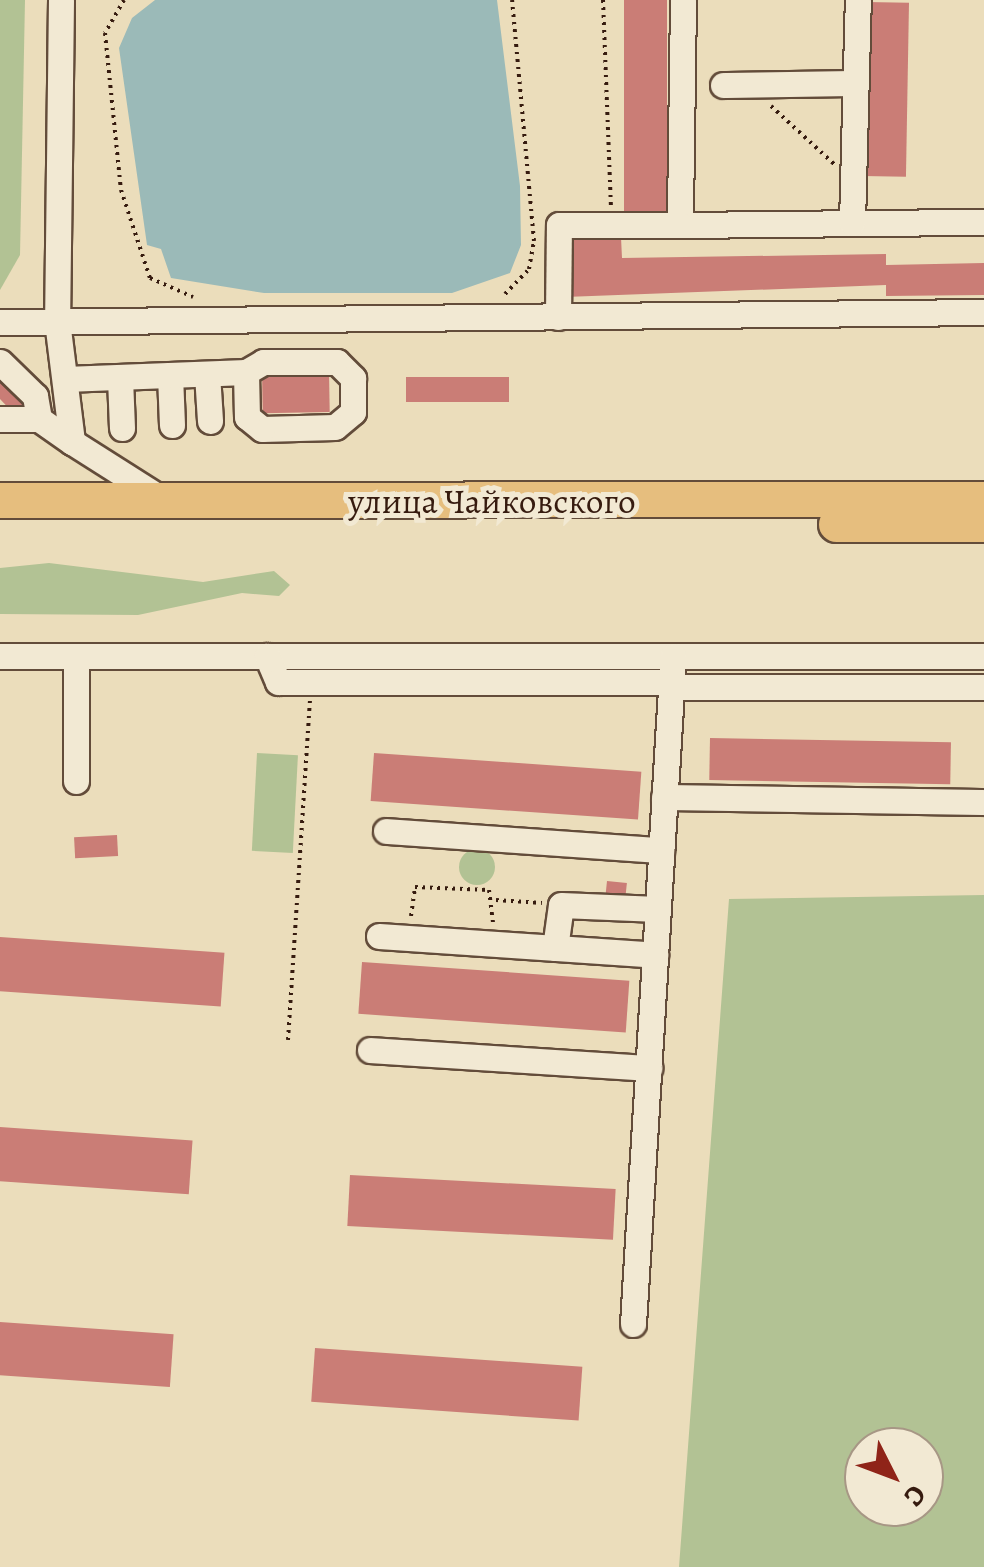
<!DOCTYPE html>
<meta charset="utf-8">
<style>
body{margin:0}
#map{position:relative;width:984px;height:1567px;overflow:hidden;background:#ebddbb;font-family:Alegreya,serif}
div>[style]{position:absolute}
.green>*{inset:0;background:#b2c294;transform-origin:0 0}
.round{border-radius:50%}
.water>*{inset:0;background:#9bbab8}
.building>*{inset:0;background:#ca7d76;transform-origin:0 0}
.path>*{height:4px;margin-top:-2px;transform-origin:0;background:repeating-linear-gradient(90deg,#361b0f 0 2.5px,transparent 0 7.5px)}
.roads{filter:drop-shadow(2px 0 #634c3a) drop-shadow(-2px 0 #634c3a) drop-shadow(0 2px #634c3a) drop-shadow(0 -2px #634c3a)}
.minor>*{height:25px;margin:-12.5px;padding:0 12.5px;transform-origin:12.5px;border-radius:12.5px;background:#f2e9d3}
.highway>*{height:35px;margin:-17.5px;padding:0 17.5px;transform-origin:17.5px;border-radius:17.5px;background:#e6be7e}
span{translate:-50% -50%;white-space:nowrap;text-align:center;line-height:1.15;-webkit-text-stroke:10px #f2e9d3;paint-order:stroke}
.street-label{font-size:35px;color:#361b0f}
.north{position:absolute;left:844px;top:1427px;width:100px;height:100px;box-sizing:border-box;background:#f2e9d3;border:2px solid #a79785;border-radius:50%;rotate:132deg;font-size:28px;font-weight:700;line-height:40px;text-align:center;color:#361b0f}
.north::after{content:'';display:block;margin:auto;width:35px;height:45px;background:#8f2418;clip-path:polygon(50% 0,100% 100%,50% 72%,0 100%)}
</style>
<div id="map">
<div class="green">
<i style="clip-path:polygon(0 0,25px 0,20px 255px,0 290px)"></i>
<i style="clip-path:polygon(49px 563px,203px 582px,274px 571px,290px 585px,279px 596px,242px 593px,138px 615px,0 614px,0 568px)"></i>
<i style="left:257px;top:753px;width:41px;height:98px;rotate:3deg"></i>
<i class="round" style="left:459px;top:849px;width:36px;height:36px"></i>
<i style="clip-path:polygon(evenodd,984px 895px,984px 1567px,679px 1567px,729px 899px,984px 895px,864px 1447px,924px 1447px,924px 1507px,864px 1507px,864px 1447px)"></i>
</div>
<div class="water">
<i style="clip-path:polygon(155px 0,497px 0,520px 186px,521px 245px,510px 273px,452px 293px,264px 293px,171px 278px,161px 249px,147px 245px,119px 48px,132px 18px)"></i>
</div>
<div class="building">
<i style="left:624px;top:0;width:43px;height:212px"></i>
<i style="left:866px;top:2px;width:43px;height:174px;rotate:1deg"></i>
<i style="clip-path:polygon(621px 237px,622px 258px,886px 254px,886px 265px,984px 263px,984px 295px,886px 296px,886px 285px,565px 297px,564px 238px)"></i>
<i style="left:329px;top:371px;width:41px;height:67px;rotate:89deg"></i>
<i style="clip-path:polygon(0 373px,30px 404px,17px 417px,0 399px)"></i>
<i style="left:406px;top:377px;width:103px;height:25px"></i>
<i style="left:710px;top:738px;width:241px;height:42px;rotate:1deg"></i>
<i style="left:374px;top:753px;width:268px;height:48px;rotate:4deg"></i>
<i style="left:117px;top:835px;width:21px;height:43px;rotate:87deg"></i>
<i style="left:607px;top:881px;width:20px;height:14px;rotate:6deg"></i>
<i style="left:0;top:937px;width:225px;height:54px;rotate:4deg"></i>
<i style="left:362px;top:962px;width:268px;height:52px;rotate:4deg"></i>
<i style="left:0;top:1127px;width:193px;height:54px;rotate:4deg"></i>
<i style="left:350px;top:1175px;width:266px;height:51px;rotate:3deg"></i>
<i style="left:0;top:1322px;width:174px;height:53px;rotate:4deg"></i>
<i style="left:315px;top:1348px;width:268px;height:54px;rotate:4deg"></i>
</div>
<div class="path">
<i style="left:124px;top:0;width:38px;rotate:120deg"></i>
<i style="left:105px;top:33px;width:158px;rotate:84.2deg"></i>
<i style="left:121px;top:190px;width:93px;rotate:71.8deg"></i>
<i style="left:150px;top:278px;width:47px;rotate:23.8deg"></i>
<i style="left:603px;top:0;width:206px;rotate:87.8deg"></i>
<i style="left:771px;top:106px;width:86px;rotate:42.6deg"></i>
<i style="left:505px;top:294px;width:35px;rotate:-46deg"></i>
<i style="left:529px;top:269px;width:28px;rotate:-80deg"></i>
<i style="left:534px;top:241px;width:242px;rotate:-95.2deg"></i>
<i style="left:496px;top:900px;width:46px;rotate:3.7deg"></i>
<i style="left:411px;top:916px;width:29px;rotate:-82deg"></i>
<i style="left:415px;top:887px;width:74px;rotate:2.3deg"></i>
<i style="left:489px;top:890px;width:34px;rotate:83deg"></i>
<i style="left:288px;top:1040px;width:340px;rotate:-86.3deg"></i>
</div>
<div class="roads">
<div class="minor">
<i style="left:61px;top:0;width:321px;rotate:90.7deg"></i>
<i style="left:57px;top:321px;width:122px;rotate:82.9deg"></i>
<i style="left:72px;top:442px;width:101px;rotate:32.4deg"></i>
<i style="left:683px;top:0;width:225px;rotate:90.8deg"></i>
<i style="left:680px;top:225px;width:304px;rotate:-0.6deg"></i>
<i style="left:723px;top:85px;width:132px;rotate:-0.9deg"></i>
<i style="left:852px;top:223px;width:223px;rotate:-88.5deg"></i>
<i style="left:558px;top:317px;width:92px;rotate:-89.4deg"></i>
<i style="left:559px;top:225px;width:121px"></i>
<i style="left:0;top:322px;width:984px;rotate:-0.58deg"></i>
<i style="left:0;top:362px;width:49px;rotate:44.2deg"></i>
<i style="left:35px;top:396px;width:23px;rotate:80deg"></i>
<i style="left:39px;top:419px;width:40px;rotate:34.9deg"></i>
<i style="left:263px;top:362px;width:74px"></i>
<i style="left:337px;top:362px;width:23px;rotate:45deg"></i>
<i style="left:353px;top:378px;width:34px;rotate:90deg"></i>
<i style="left:353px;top:412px;width:23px;rotate:140deg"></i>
<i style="left:335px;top:427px;width:73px;rotate:178.4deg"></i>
<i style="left:262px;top:429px;width:19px;rotate:-141deg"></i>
<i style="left:247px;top:417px;width:45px;rotate:-91.3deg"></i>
<i style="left:246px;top:372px;width:20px;rotate:-30deg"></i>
<i style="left:207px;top:374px;width:47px;rotate:86.3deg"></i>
<i style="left:170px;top:375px;width:50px;rotate:87.7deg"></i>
<i style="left:120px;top:378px;width:50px;rotate:87.7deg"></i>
<i style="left:65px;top:379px;width:181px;rotate:-2.2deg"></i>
<i style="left:0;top:419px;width:39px"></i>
<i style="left:0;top:656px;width:984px"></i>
<i style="left:76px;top:656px;width:125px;rotate:90deg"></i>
<i style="left:267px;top:656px;width:28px;rotate:67deg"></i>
<i style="left:278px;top:682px;width:393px"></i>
<i style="left:671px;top:687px;width:313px"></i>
<i style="left:664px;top:797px;width:320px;rotate:0.9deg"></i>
<i style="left:386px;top:831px;width:276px;rotate:4deg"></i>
<i style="left:379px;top:936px;width:277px;rotate:3.9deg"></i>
<i style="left:555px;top:948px;width:43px;rotate:-82.1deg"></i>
<i style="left:561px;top:905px;width:97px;rotate:2.4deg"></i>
<i style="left:370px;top:1050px;width:280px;rotate:3.7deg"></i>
<i style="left:633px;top:1324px;width:669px;rotate:-86.57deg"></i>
</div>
<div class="highway">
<i style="left:0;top:500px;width:984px;rotate:-0.06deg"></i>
<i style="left:836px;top:524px;width:148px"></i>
</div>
</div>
<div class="street-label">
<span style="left:492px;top:501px">улица Чайковского</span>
</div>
<div class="north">С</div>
</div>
